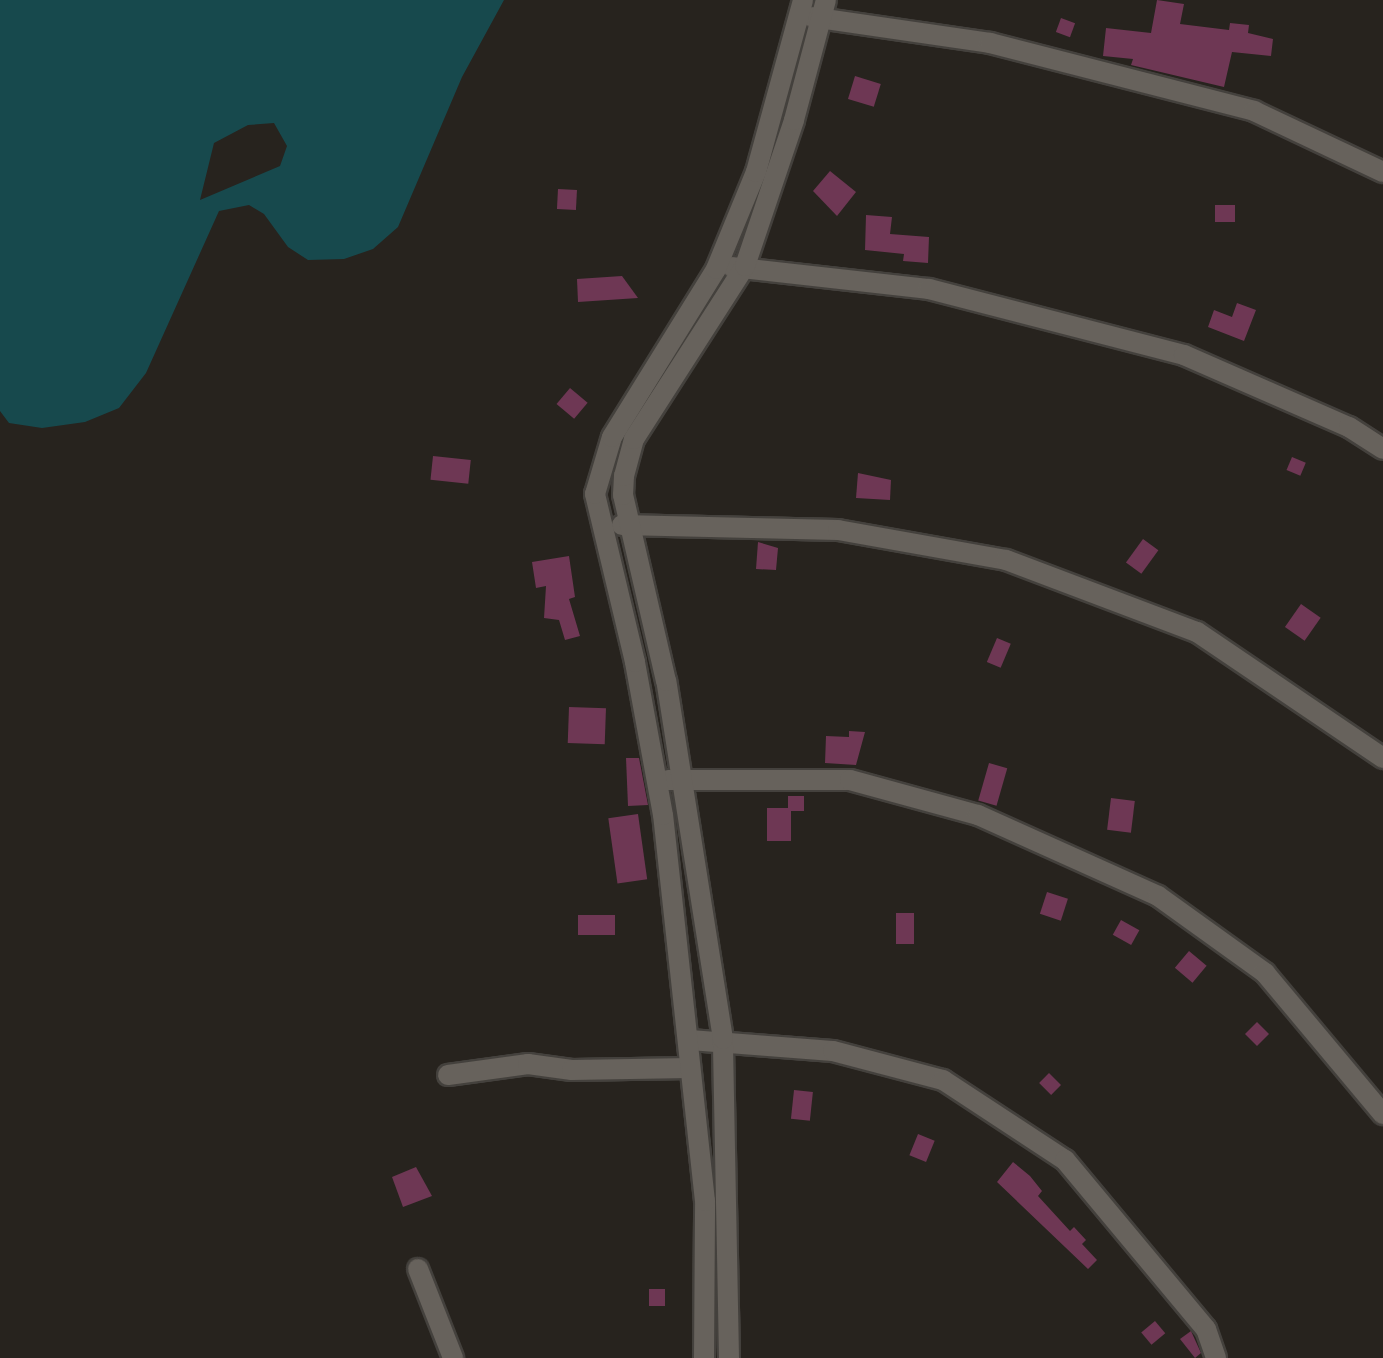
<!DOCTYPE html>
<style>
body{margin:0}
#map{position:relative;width:1383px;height:1358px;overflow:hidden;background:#27231e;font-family:"DM Sans",sans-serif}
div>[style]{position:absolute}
.water>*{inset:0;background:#17494d}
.building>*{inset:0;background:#6e3754;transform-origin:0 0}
.roads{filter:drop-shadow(2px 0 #44413d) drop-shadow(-2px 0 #44413d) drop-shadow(0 2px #44413d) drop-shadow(0 -2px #44413d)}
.street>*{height:20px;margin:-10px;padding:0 10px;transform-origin:10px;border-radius:10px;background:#67625c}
span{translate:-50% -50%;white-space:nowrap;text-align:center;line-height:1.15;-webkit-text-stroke:7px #0f0d0b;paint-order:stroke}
</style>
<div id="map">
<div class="water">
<i style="clip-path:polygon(evenodd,0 0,504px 0,462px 77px,398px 227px,373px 249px,344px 259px,308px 260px,288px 247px,264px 214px,249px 205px,219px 211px,146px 373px,119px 408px,85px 422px,42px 428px,9px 423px,0 411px,0 0,274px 123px,287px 146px,280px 166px,200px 200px,214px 143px,248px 125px,274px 123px)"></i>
</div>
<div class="building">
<i style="clip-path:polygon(1157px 0,1184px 4px,1180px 24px,1229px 30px,1230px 23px,1249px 25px,1248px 33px,1273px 39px,1271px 56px,1232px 52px,1224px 87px,1131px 65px,1133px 59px,1103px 56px,1106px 28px,1151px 33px)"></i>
<i style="left:1061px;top:18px;width:15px;height:15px;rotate:20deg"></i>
<i style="left:855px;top:76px;width:27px;height:24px;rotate:17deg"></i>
<i style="clip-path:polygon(830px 171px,856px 192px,837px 216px,813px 191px)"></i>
<i style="left:558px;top:189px;width:19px;height:20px;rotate:3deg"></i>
<i style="left:1215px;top:205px;width:20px;height:17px"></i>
<i style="clip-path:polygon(866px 215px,892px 217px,890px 234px,929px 237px,928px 263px,903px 261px,904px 254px,865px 250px)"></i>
<i style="clip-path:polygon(622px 276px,638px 298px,578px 302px,577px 279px)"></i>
<i style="clip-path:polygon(1237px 303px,1256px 310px,1244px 341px,1208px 327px,1214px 310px,1232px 317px)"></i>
<i style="left:570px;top:388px;width:23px;height:21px;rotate:40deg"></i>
<i style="left:433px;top:456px;width:38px;height:24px;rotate:6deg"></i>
<i style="left:1292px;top:457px;width:15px;height:14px;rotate:23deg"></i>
<i style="clip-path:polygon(858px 473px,891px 480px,890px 500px,856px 498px)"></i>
<i style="left:1143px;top:539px;width:19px;height:29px;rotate:36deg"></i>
<i style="clip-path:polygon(758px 542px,778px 548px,776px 570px,756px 569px)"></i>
<i style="clip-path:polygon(569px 556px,575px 597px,569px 599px,580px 636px,565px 640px,559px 620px,544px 618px,546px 586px,536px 588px,532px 562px)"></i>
<i style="left:1301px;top:604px;width:24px;height:28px;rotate:35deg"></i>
<i style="left:997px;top:638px;width:15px;height:26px;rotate:23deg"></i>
<i style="left:569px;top:707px;width:37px;height:36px;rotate:2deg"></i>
<i style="clip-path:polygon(849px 731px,865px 732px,856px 765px,825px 763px,826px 736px,849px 737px)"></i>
<i style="clip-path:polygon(626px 758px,639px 758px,648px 805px,628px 806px)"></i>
<i style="left:989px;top:763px;width:19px;height:39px;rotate:16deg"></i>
<i style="clip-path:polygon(788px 796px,804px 796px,804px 811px,791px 811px,791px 841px,767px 841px,767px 808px,788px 808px)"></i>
<i style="left:1111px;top:798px;width:24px;height:32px;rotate:7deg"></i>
<i style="left:638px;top:814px;width:66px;height:30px;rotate:82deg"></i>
<i style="left:1047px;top:892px;width:22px;height:23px;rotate:18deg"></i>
<i style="left:896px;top:913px;width:18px;height:31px"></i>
<i style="left:578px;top:915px;width:37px;height:20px"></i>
<i style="left:1121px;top:920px;width:21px;height:17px;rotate:29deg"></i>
<i style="left:1189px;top:951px;width:23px;height:22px;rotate:40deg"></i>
<i style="left:1257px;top:1022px;width:17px;height:17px;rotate:45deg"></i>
<i style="left:1049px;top:1073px;width:17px;height:14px;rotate:45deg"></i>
<i style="left:794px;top:1090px;width:19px;height:29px;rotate:6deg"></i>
<i style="left:918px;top:1134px;width:18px;height:23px;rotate:22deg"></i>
<i style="clip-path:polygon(1013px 1162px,1030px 1176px,1042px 1191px,1038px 1196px,1070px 1231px,1074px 1227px,1086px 1240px,1082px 1244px,1097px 1260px,1088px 1269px,997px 1182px)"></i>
<i style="clip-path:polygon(416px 1167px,432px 1196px,403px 1207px,392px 1177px)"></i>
<i style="left:649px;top:1289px;width:16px;height:17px"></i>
<i style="left:1155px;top:1321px;width:16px;height:18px;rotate:50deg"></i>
<i style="clip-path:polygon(1191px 1331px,1201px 1353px,1195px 1358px,1180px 1339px)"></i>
</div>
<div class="roads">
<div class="street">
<i style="left:812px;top:17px;width:180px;rotate:8.3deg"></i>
<i style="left:990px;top:43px;width:273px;rotate:14.4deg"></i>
<i style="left:1254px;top:111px;width:143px;rotate:25.3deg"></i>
<i style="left:732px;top:267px;width:198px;rotate:6.4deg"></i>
<i style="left:929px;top:289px;width:263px;rotate:14.5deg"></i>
<i style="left:1184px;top:355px;width:180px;rotate:23.6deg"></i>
<i style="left:1349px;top:427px;width:40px;rotate:32.9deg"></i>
<i style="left:622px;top:525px;width:216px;rotate:1.3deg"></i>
<i style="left:838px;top:530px;width:171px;rotate:10.1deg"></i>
<i style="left:1006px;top:560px;width:204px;rotate:20.7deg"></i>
<i style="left:1197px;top:632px;width:225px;rotate:34.1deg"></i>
<i style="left:668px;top:780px;width:182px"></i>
<i style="left:850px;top:780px;width:133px;rotate:15.3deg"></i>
<i style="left:978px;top:815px;width:197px;rotate:24.2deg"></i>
<i style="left:1158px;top:896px;width:132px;rotate:35.7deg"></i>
<i style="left:1265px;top:973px;width:184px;rotate:50.1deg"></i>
<i style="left:690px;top:1040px;width:143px;rotate:4.4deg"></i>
<i style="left:833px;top:1051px;width:114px;rotate:14.8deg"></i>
<i style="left:943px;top:1080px;width:146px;rotate:33.3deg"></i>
<i style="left:1065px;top:1160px;width:220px;rotate:50.2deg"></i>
<i style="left:1206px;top:1329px;width:31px;rotate:71deg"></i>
<i style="left:448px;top:1075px;width:81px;rotate:-7.8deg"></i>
<i style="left:528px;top:1064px;width:44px;rotate:7.8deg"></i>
<i style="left:572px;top:1070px;width:118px;rotate:-1deg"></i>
<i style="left:418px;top:1269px;width:96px;rotate:68.5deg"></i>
<i style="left:704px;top:1358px;width:157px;rotate:-89.6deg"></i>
<i style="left:705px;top:1201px;width:388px;rotate:-96.2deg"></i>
<i style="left:663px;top:815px;width:156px;rotate:-100.4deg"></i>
<i style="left:635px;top:662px;width:173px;rotate:-103.4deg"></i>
<i style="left:595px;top:494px;width:59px;rotate:-73.4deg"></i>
<i style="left:612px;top:437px;width:198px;rotate:-58.2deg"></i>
<i style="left:716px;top:269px;width:105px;rotate:-67.6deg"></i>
<i style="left:756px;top:172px;width:178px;rotate:-74.7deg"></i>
<i style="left:729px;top:1358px;width:319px;rotate:-91.1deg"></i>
<i style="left:723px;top:1039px;width:363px;rotate:-99deg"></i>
<i style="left:666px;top:681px;width:191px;rotate:-103deg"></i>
<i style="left:623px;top:495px;width:19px;rotate:-87deg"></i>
<i style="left:624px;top:476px;width:38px;rotate:-75deg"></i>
<i style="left:634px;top:439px;width:206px;rotate:-57.3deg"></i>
<i style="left:745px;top:266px;width:154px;rotate:-71.4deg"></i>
<i style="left:794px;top:120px;width:124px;rotate:-75.1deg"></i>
</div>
</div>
</div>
